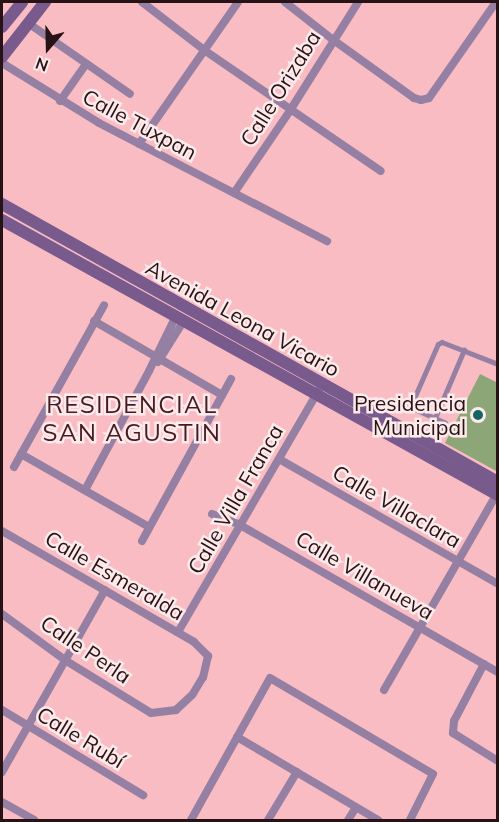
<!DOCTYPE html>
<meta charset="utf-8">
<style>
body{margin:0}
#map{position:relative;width:499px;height:822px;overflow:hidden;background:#f9bcc3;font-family:Mulish,sans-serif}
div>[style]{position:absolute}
.building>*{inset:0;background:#8da678}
.lane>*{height:4.5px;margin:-2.25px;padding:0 2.25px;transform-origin:2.25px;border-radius:2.25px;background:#9580a3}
.street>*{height:8px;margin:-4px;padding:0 4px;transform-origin:4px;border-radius:4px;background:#9580a3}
.secondary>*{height:12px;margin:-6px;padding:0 6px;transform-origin:6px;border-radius:6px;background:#785a8d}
.dots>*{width:16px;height:16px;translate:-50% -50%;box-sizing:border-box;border:3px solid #fdeaeb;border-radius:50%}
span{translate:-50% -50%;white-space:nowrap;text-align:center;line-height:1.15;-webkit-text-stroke:5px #fdeaeb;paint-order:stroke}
.street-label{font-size:21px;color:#271215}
.poi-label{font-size:21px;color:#271215}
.right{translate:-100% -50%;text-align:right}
.quarter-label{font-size:24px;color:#471921;letter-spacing:1.5px}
.frame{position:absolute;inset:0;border:3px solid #271215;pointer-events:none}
.north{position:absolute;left:18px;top:18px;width:60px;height:60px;-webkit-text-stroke:4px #fdeaeb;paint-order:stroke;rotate:200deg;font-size:16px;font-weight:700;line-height:24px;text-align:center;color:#271215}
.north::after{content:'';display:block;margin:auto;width:21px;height:27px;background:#271215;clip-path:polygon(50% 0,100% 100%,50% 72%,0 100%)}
</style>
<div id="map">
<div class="building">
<i style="clip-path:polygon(480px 374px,498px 383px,498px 472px,445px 443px)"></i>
</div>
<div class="lane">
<i style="left:435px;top:418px;width:74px;rotate:-66.9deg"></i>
<i style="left:435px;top:446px;width:25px;rotate:-67deg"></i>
<i style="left:445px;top:423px;width:34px;rotate:-156deg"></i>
<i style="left:414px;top:409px;width:6px;rotate:-108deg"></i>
<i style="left:412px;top:403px;width:64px;rotate:-66.2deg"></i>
<i style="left:438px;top:344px;width:4px;rotate:-27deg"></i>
<i style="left:442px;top:342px;width:60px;rotate:21.4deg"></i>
</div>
<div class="street">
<i style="left:142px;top:2px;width:78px;rotate:37.7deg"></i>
<i style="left:204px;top:50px;width:214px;rotate:34.4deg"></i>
<i style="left:285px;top:2px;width:60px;rotate:38.2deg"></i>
<i style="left:332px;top:39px;width:101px;rotate:35.7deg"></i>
<i style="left:414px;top:98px;width:7px;rotate:16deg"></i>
<i style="left:421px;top:100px;width:8px;rotate:-14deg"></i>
<i style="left:429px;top:98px;width:117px;rotate:-55.1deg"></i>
<i style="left:28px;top:23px;width:124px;rotate:34.8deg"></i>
<i style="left:2px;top:63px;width:114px;rotate:31.7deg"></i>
<i style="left:99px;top:123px;width:257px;rotate:27.4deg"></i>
<i style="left:60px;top:101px;width:45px;rotate:-54.9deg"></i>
<i style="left:139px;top:144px;width:173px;rotate:-55.1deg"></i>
<i style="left:234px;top:193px;width:102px;rotate:-55.8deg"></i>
<i style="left:291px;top:109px;width:126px;rotate:-57.9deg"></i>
<i style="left:94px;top:321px;width:148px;rotate:30deg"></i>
<i style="left:158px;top:362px;width:47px;rotate:-58deg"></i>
<i style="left:21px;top:454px;width:147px;rotate:29.7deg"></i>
<i style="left:279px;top:459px;width:252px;rotate:29.7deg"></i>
<i style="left:14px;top:467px;width:185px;rotate:-60.9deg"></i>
<i style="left:85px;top:490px;width:135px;rotate:-61.7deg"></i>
<i style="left:149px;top:371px;width:59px;rotate:-63.9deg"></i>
<i style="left:212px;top:514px;width:30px;rotate:21deg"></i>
<i style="left:240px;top:525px;width:297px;rotate:29.7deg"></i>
<i style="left:2px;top:531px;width:222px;rotate:30deg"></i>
<i style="left:194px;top:642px;width:20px;rotate:45deg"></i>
<i style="left:208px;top:656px;width:22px;rotate:103deg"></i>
<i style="left:203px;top:677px;width:21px;rotate:121deg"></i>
<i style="left:192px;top:695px;width:22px;rotate:137deg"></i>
<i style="left:176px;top:710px;width:25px;rotate:173deg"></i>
<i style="left:151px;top:713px;width:101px;rotate:-148.4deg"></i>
<i style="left:65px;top:660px;width:78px;rotate:-143.9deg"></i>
<i style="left:142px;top:541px;width:185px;rotate:-61.2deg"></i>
<i style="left:178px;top:632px;width:280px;rotate:-59.8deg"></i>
<i style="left:484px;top:664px;width:64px;rotate:117.8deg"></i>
<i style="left:454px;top:721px;width:12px;rotate:95deg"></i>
<i style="left:453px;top:733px;width:53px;rotate:31.9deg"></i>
<i style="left:384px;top:690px;width:228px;rotate:-60.1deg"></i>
<i style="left:2px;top:710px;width:165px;rotate:31.1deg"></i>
<i style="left:237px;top:737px;width:164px;rotate:30.5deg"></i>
<i style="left:2px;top:772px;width:209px;rotate:-60.5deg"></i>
<i style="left:2px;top:802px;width:37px;rotate:29deg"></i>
<i style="left:191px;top:820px;width:162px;rotate:-60.9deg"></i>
<i style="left:270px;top:678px;width:189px;rotate:30.5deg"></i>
<i style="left:433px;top:774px;width:51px;rotate:116.6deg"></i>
<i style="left:268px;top:820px;width:56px;rotate:-58.9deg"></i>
<i style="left:348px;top:820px;width:15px;rotate:-58deg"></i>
</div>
<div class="secondary">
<i style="left:2px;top:27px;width:32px;rotate:-51deg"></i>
<i style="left:2px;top:57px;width:70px;rotate:-52deg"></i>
<i style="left:2px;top:204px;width:569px;rotate:29.27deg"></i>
<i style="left:2px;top:220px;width:567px;rotate:29.01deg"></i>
</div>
<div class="dots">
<i style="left:478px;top:415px;background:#166461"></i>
</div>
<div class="street-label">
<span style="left:280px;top:88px;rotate:-58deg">Calle Orizaba</span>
<span style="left:140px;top:124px;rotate:28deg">Calle Tuxpan</span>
<span style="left:243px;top:318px;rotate:29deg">Avenida Leona Vicario</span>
<span style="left:235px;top:499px;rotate:-60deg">Calle Villa Franca</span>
<span style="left:397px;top:506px;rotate:30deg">Calle Villaclara</span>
<span style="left:115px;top:575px;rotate:30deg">Calle Esmeralda</span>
<span style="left:365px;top:575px;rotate:30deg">Calle Villanueva</span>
<span style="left:86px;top:649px;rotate:34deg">Calle Perla</span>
<span style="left:81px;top:737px;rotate:31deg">Calle Rubí</span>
</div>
<div class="poi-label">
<span class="right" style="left:466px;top:415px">Presidencia<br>Municipal</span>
</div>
<div class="quarter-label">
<span style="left:132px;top:419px">RESIDENCIAL<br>SAN AGUSTIN</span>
</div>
<div class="frame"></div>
<div class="north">N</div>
</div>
